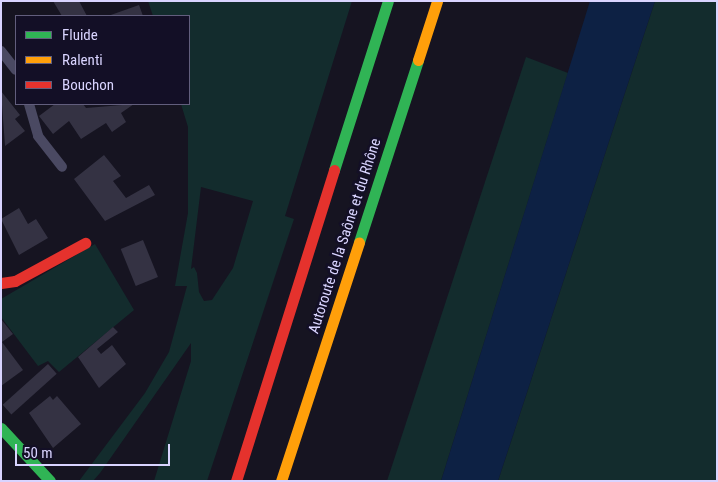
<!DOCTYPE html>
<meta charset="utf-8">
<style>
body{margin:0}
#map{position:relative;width:718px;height:482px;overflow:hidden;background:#161421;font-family:"Roboto Condensed",sans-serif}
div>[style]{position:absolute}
.green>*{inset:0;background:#132c2d}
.water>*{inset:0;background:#0d2144}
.building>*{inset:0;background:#343243;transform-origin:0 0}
.lane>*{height:10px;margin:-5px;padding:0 5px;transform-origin:5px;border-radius:5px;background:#4a4962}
.fast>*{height:11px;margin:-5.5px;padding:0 5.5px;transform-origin:5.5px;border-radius:5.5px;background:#30b455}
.slow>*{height:11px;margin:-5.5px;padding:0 5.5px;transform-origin:5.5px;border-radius:5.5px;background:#ff9f0a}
.jam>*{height:11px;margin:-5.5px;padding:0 5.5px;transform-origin:5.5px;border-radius:5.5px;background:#e5322d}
span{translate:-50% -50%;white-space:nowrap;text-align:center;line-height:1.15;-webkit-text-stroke:5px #130f26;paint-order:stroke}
.street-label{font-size:15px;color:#d9d4ff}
.frame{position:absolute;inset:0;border:2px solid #d9d4ff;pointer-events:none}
.legend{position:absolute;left:15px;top:15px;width:175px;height:90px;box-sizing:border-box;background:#130f26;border:1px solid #625e7d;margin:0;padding:6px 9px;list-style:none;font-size:15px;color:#d9d4ff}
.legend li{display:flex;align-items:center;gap:10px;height:25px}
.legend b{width:25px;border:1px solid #625e7d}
.scale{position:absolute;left:15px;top:444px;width:155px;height:22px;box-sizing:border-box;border:2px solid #d9d4ff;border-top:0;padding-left:6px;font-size:15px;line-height:18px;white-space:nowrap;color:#d9d4ff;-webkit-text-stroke:4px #130f26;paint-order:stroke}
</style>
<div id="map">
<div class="green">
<i style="clip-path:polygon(evenodd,148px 1px,352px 1px,285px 216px,294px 219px,207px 481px,154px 481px,191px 361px,191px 343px,100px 473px,93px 481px,79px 481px,145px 393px,169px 352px,187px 286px,175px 286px,188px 213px,188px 127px,181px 104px,189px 104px,189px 16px,153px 16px,148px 1px,201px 187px,253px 201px,233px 268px,212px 300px,204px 301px,199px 292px,197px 273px,194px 267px,191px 269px,201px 187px)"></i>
<i style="clip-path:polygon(655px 1px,717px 1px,717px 481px,498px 481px)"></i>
<i style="clip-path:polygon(526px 57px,568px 73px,441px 481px,387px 481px)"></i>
<i style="clip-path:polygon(95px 244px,134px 310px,59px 372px,48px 361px,38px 366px,1px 317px,1px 299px)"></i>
</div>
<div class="water">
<i style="clip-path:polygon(590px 1px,655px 1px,498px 481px,441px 481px)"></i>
</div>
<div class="building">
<i style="clip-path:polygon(53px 1px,79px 1px,87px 16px,62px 16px)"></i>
<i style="clip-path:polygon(139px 5px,143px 16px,108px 16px)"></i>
<i style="clip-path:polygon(1px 91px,20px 115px,15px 119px,25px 131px,5px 146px)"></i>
<i style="clip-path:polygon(55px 104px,83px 104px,86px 108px,134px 104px,121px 113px,126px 122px,112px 132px,106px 123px,81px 139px,69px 121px,53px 134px,39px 116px)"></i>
<i style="clip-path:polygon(104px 155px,121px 176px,113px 181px,126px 198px,149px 185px,155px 195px,105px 221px,74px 179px)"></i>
<i style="clip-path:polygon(19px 208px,28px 224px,36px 219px,48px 238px,19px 255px,1px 219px)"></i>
<i style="left:143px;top:240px;width:40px;height:24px;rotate:68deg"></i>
<i style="clip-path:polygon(1px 319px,13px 334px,2px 342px,23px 370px,1px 386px)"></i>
<i style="clip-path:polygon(113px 327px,118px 332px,97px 349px,101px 354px,112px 345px,126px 364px,99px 388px,78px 357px)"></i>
<i style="left:48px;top:364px;width:13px;height:61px;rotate:48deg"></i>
<i style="clip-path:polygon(50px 396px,53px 400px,57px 396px,81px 424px,53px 448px,29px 413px)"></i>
</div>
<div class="lane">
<i style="left:1px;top:51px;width:24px;rotate:52deg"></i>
<i style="left:29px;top:104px;width:33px;rotate:74deg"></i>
<i style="left:38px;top:136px;width:39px;rotate:52deg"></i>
</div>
<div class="fast">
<i style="left:334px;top:170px;width:177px;rotate:-72.3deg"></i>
<i style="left:359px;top:242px;width:191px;rotate:-72deg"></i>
<i style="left:1px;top:428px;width:72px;rotate:47.2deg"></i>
</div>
<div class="slow">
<i style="left:418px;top:60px;width:62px;rotate:-72.1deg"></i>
<i style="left:281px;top:481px;width:251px;rotate:-71.9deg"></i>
</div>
<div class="jam">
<i style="left:1px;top:283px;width:14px;rotate:-8deg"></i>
<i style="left:15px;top:281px;width:80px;rotate:-28.5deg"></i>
<i style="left:236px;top:481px;width:326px;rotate:-72.5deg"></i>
</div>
<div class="street-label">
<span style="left:345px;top:236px;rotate:-72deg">Autoroute de la Saône et du Rhône</span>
</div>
<div class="frame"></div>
<ul class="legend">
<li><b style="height:6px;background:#30b455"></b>Fluide</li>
<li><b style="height:6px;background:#ff9f0a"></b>Ralenti</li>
<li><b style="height:6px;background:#e5322d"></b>Bouchon</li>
</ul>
<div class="scale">50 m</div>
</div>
